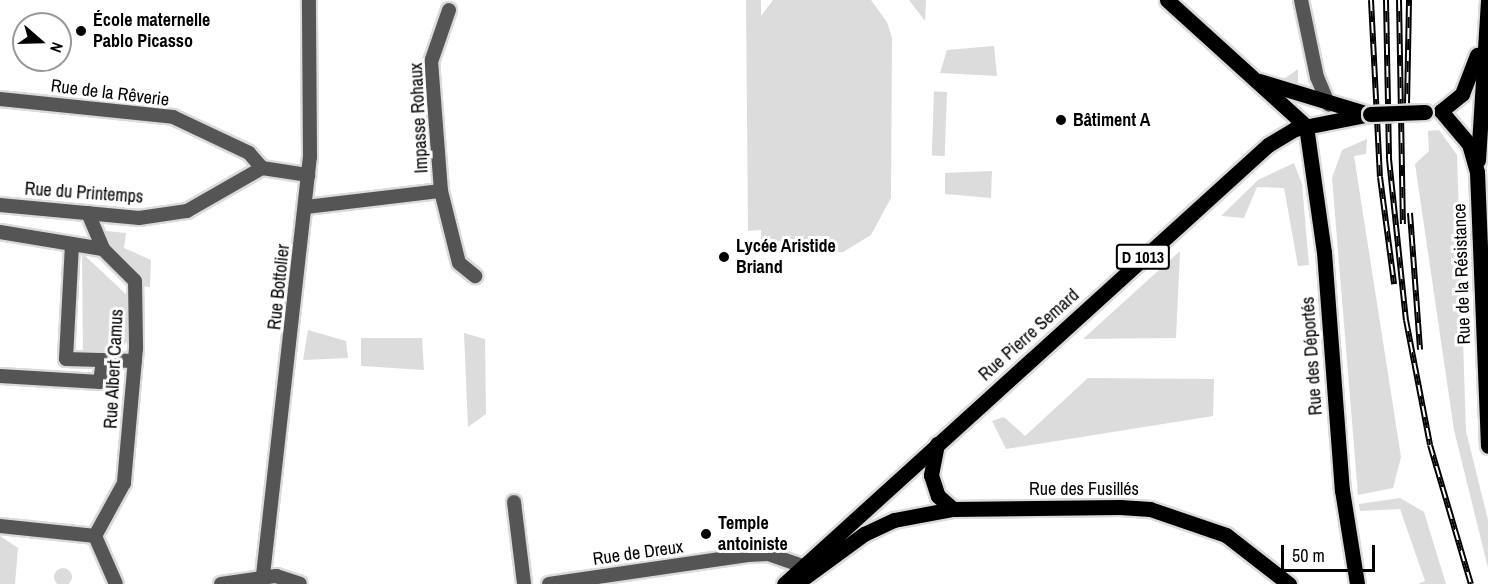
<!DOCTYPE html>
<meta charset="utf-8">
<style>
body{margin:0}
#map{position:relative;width:1488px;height:584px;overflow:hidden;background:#fff;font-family:"Archivo Narrow",sans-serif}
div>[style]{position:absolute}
.green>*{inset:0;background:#dcdcdc;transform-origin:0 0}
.round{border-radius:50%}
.roads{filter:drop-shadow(2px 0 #dbdbdb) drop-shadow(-2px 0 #dbdbdb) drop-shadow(0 2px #dbdbdb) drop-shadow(0 -2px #dbdbdb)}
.minor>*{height:14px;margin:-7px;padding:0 7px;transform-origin:7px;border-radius:7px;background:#555}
.major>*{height:15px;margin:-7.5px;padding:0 7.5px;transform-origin:7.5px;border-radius:7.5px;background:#000}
.rail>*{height:6px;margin-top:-3px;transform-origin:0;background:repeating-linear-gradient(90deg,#fff 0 11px,#000 0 22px);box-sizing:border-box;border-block:2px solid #000}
.bridges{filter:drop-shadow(2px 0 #dbdbdb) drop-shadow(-2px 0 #dbdbdb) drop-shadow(0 2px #dbdbdb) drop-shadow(0 -2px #dbdbdb)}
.major-bridge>*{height:15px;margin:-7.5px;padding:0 7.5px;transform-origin:7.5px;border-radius:7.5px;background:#000}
.dots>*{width:16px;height:16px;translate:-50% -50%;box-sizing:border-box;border:3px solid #fff;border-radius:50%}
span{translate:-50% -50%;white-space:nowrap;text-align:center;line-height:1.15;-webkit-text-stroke:6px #fff;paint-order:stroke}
.shield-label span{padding:2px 4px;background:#fff;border:2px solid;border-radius:4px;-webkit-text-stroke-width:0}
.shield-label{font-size:16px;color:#000;font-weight:700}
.poi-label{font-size:18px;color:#000;font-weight:700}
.left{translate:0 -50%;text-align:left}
.street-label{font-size:18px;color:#000}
.north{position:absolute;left:12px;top:12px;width:60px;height:60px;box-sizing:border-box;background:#fff;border:2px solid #999;border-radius:50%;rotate:110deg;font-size:16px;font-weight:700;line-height:24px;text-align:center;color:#000}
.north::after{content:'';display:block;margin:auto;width:21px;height:27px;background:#000;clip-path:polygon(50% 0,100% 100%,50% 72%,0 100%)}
.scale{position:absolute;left:1281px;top:545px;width:94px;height:27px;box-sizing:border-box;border:3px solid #000;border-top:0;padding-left:8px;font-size:18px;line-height:21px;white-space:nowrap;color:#000;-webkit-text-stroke:4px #fff;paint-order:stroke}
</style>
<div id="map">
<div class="green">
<i style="clip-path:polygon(746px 0,761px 0,761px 16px,773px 0,871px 0,887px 22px,892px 38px,891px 198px,871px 235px,843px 252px,805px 253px,779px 241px,761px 241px,761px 230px,748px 231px)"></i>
<i style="clip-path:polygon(909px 0,926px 0,925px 21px)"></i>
<i style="clip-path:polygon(994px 46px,997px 76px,940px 73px,947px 50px)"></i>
<i style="clip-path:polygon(1298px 69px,1298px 83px,1281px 81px)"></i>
<i style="left:947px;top:92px;width:64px;height:13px;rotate:92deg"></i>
<i style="clip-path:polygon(1439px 130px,1457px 155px,1466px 431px,1488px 520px,1488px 568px,1454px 430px,1415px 164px,1429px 151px,1428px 131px)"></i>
<i style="clip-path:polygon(1367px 139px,1366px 154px,1354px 156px,1401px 457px,1393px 488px,1358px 495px,1332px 178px,1342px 150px)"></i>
<i style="clip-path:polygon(1294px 163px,1302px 184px,1309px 265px,1298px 266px,1284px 188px,1257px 187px,1244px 218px,1221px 216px,1258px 180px)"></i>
<i style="clip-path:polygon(992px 171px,991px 198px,945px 194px,945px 173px)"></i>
<i style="clip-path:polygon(106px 231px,126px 233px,124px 248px,151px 260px,150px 287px,139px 286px,106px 249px)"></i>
<i style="clip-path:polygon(1180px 251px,1176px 338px,1083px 339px)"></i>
<i style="clip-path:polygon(82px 253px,127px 295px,127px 342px,116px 352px,83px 352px)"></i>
<i style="clip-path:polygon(308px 330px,346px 341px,348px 358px,303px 360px)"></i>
<i style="clip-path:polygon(464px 333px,485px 339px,486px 414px,468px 427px)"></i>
<i style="clip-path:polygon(361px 338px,422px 338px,424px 370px,361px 366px)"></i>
<i style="clip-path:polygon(1088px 378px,1214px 379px,1213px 416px,1006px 449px,992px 421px,1004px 417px,1025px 436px)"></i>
<i style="clip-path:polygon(1400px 498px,1424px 512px,1446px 584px,1418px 584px,1425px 581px,1400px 509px,1360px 511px,1359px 504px)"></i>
<i style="clip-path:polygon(0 536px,18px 548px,15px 584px,0 584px)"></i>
<i class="round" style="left:54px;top:568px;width:18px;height:18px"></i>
</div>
<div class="roads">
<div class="minor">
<i style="left:1301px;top:0;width:79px;rotate:78.3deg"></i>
<i style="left:1317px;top:77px;width:30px;rotate:67deg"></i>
<i style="left:0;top:99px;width:174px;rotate:5.9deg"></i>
<i style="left:173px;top:117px;width:84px;rotate:25.3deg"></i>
<i style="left:249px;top:153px;width:20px;rotate:49deg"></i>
<i style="left:262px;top:168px;width:47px;rotate:8.7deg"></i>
<i style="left:441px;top:191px;width:74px;rotate:76deg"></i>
<i style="left:459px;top:263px;width:21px;rotate:39deg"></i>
<i style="left:0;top:205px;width:140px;rotate:5.3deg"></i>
<i style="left:139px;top:218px;width:49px;rotate:-8.3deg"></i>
<i style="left:187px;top:211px;width:86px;rotate:-29.8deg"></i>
<i style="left:306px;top:207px;width:136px;rotate:-6.8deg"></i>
<i style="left:441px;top:191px;width:129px;rotate:-94.4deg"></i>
<i style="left:431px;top:62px;width:55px;rotate:-70.9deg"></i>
<i style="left:88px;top:213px;width:39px;rotate:67deg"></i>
<i style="left:103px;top:249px;width:45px;rotate:45deg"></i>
<i style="left:135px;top:281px;width:67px;rotate:89.1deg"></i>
<i style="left:136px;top:348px;width:136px;rotate:95.1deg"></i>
<i style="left:124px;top:483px;width:60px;rotate:118.7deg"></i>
<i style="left:0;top:232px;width:104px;rotate:9.4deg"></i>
<i style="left:72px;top:244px;width:115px;rotate:93deg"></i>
<i style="left:66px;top:359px;width:69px;rotate:1.7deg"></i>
<i style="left:0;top:376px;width:100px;rotate:3.4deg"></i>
<i style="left:100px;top:382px;width:22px;rotate:-82deg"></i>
<i style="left:514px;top:502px;width:83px;rotate:83deg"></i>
<i style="left:0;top:526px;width:96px;rotate:6deg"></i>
<i style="left:95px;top:536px;width:52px;rotate:66.4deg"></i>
<i style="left:221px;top:584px;width:56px;rotate:-8.3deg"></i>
<i style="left:276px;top:576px;width:25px;rotate:18deg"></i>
<i style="left:262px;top:584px;width:430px;rotate:-83.6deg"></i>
<i style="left:310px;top:157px;width:157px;rotate:-90.4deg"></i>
<i style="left:549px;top:584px;width:201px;rotate:-8.3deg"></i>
<i style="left:748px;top:555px;width:20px;rotate:-3deg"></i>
<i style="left:768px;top:554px;width:37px;rotate:19deg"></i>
</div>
<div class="major">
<i style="left:1167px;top:0;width:188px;rotate:42.2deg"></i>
<i style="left:1259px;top:81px;width:108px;rotate:16.8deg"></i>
<i style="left:1441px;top:111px;width:43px;rotate:49.7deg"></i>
<i style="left:1469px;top:144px;width:29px;rotate:74deg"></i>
<i style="left:1477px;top:172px;width:274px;rotate:87.7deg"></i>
<i style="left:1441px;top:111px;width:27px;rotate:-39deg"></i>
<i style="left:1462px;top:94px;width:42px;rotate:-69deg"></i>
<i style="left:1306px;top:126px;width:127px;rotate:81.9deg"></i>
<i style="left:1324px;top:252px;width:239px;rotate:85.7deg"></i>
<i style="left:1342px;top:490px;width:95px;rotate:80.9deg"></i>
<i style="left:1478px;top:160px;width:160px;rotate:-86.4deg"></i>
<i style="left:937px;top:444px;width:32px;rotate:101deg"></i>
<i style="left:931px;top:475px;width:22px;rotate:72deg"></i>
<i style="left:938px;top:496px;width:20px;rotate:41deg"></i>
<i style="left:797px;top:583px;width:83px;rotate:-36.2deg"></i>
<i style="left:864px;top:534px;width:33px;rotate:-25deg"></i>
<i style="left:894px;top:520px;width:60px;rotate:-10.6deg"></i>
<i style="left:953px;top:509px;width:167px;rotate:-0.7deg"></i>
<i style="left:1120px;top:507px;width:30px;rotate:4deg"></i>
<i style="left:1150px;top:509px;width:80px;rotate:18.9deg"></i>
<i style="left:1226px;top:535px;width:80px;rotate:37.9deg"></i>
<i style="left:784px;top:584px;width:653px;rotate:-42.21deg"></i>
<i style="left:1268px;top:145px;width:31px;rotate:-31deg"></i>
<i style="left:1295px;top:129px;width:76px;rotate:-11.3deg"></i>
</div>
</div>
<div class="rail">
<i style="left:1371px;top:0;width:177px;rotate:87.1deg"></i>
<i style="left:1380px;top:177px;width:108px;rotate:82.5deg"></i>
<i style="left:1386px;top:0;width:159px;rotate:88.9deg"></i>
<i style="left:1389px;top:159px;width:162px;rotate:84deg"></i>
<i style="left:1406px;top:320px;width:127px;rotate:79.1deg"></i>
<i style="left:1430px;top:445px;width:145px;rotate:73.6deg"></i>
<i style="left:1399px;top:0;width:224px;rotate:89deg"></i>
<i style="left:1407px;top:105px;width:105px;rotate:-88.9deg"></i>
<i style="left:1410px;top:213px;width:137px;rotate:85.8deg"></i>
</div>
<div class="bridges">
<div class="major-bridge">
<i style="left:1370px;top:114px;width:55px;rotate:-2.1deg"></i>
</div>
</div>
<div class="dots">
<i style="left:81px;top:31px;background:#000"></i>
<i style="left:1061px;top:120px;background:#000"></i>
<i style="left:724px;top:257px;background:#000"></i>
<i style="left:706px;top:534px;background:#000"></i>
</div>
<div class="shield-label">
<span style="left:1143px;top:257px">D 1013</span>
</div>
<div class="poi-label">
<span class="left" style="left:93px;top:31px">École maternelle<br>Pablo Picasso</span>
<span class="left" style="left:1073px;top:120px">Bâtiment A</span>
<span class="left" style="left:736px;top:257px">Lycée Aristide<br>Briand</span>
<span class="left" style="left:718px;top:534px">Temple<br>antoiniste</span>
</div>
<div class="street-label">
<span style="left:110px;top:93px;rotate:7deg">Rue de la Rêverie</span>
<span style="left:419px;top:118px;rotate:-93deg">Impasse Rohaux</span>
<span style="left:84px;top:193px;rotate:4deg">Rue du Printemps</span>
<span style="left:1462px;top:274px;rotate:-92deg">Rue de la Résistance</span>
<span style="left:279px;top:287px;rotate:-84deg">Rue Bottolier</span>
<span style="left:1029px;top:335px;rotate:-42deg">Rue Pierre Semard</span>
<span style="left:1312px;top:356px;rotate:-94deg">Rue des Déportés</span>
<span style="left:114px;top:369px;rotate:-87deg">Rue Albert Camus</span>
<span style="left:1084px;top:489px">Rue des Fusillés</span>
<span style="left:638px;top:553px;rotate:-8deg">Rue de Dreux</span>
</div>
<div class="north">N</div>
<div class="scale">50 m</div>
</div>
